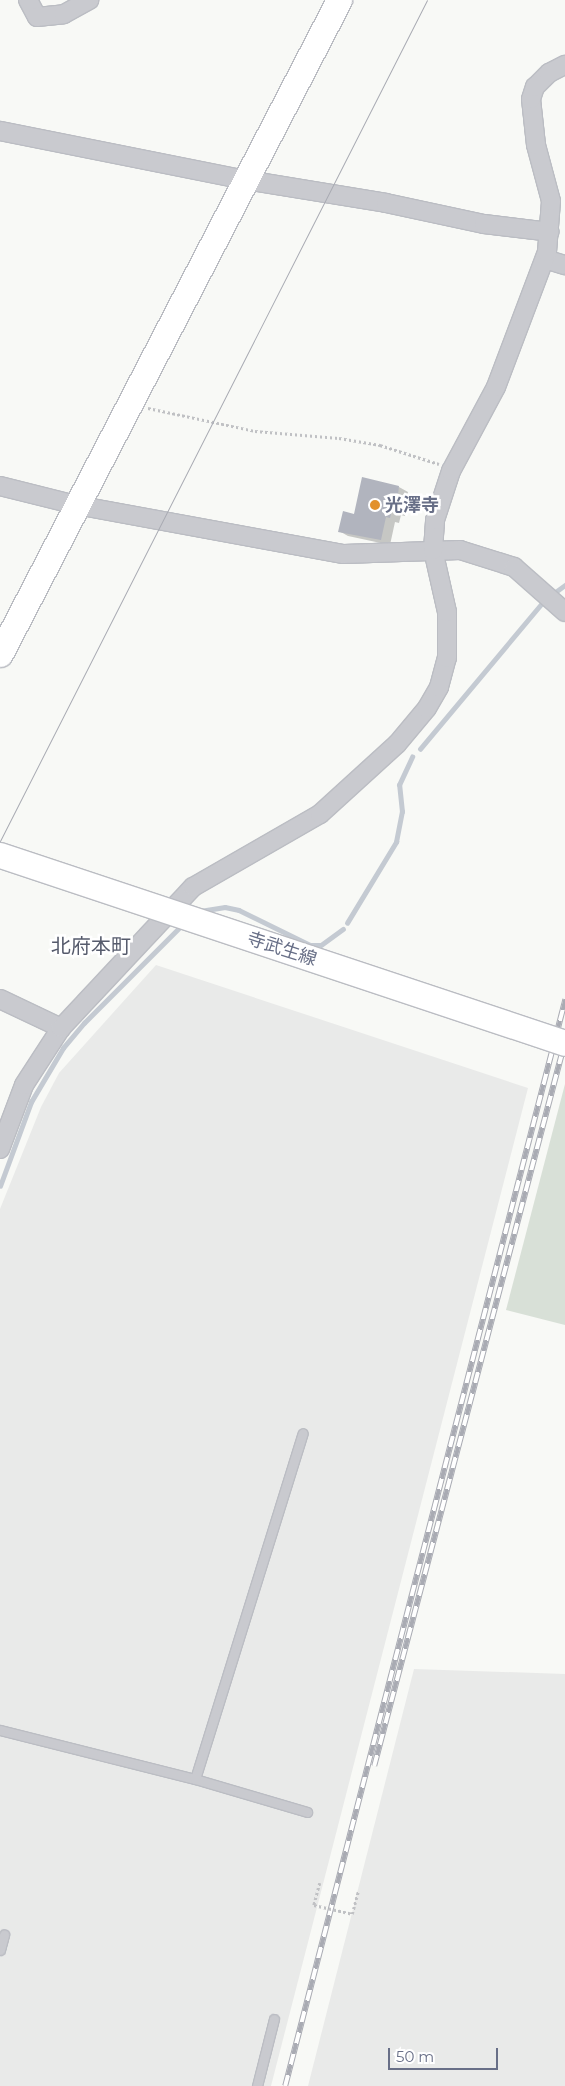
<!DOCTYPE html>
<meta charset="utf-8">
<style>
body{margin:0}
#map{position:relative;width:565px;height:2086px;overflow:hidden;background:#f8f9f6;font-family:Montserrat,"Noto Sans JP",sans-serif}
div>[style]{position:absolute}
.built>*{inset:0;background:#e9eae9}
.green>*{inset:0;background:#d8e0d7}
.shadow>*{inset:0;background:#0003}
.stream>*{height:4.5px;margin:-2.25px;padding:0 2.25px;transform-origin:2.25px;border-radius:2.25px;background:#c4cad2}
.building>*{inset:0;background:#b1b4be}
.path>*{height:2.5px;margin-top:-1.25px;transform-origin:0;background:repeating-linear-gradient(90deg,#c0c1c4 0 2.5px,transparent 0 5px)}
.roads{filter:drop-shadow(1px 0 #bbbdc3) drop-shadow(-1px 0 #bbbdc3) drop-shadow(0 1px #bbbdc3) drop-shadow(0 -1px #bbbdc3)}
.lane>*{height:9px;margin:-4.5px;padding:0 4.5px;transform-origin:4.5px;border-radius:4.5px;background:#c9cacf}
.street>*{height:18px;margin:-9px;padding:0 9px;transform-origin:9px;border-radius:9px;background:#c9cacf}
.secondary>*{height:25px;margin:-12.5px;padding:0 12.5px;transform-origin:12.5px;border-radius:12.5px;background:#fff}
.tram>*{height:1px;margin:-0.5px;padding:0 0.5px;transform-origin:0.5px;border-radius:0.5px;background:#a9abb3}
.rail>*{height:5.5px;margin-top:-2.75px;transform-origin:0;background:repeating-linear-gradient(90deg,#fff 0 11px,#a9abb3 0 22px);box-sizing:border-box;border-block:1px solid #a9abb3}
.path-bridge>*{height:2.5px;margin-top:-1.25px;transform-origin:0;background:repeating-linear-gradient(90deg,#c0c1c4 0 2.5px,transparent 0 5px)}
.bridges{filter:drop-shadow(1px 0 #bbbdc3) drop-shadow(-1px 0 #bbbdc3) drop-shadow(0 1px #bbbdc3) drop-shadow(0 -1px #bbbdc3)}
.secondary-bridge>*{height:25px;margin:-12.5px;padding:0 12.5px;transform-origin:12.5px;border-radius:12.5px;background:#fff}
.dots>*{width:14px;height:14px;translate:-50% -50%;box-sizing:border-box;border:2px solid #fff;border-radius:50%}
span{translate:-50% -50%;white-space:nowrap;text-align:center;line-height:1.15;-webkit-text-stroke:5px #fff;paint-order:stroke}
.poi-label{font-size:18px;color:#686f87;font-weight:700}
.left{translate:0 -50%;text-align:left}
.street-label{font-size:18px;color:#686f87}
.quarter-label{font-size:20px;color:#565b6c}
.scale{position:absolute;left:388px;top:2048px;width:110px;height:22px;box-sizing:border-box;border:2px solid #686f87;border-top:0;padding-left:6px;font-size:15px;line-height:18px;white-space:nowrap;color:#686f87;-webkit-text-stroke:4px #fff;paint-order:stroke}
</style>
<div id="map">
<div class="built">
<i style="clip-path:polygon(156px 965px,528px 1088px,271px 2086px,0 2086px,0 1209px,41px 1107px,59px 1073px)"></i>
<i style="clip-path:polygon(414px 1669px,565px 1674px,565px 2086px,308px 2086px)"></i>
</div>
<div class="green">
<i style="clip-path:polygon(565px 1084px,565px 1325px,506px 1310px)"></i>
</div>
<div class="shadow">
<i style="clip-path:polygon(399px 487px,408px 492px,405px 516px,401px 515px,399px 523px,395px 522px,390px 545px,348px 536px,339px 531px,355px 515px)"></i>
</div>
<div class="stream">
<i style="left:554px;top:593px;width:14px;rotate:-36deg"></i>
<i style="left:420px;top:749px;width:190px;rotate:-50.1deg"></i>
<i style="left:200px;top:911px;width:25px;rotate:-9deg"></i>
<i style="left:225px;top:907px;width:14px;rotate:12deg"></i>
<i style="left:239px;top:910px;width:79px;rotate:26.2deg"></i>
<i style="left:310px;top:945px;width:11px"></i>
<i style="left:321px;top:945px;width:27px;rotate:-36deg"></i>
<i style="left:347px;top:923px;width:95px;rotate:-58.8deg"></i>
<i style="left:396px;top:842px;width:31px;rotate:-79deg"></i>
<i style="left:402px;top:812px;width:27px;rotate:-96deg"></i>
<i style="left:399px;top:785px;width:31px;rotate:-65deg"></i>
<i style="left:0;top:1186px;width:90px;rotate:-69.7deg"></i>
<i style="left:31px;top:1102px;width:63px;rotate:-59.3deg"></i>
<i style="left:63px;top:1048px;width:33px;rotate:-50deg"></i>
<i style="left:84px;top:1023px;width:139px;rotate:-45deg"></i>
</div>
<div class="building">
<i style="clip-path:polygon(362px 477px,399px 486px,396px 512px,392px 510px,390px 518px,386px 517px,381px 540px,338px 532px,343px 511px,354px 514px)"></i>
</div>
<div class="path">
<i style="left:148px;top:408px;width:109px;rotate:12.1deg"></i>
<i style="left:255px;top:431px;width:84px;rotate:4.8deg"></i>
<i style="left:339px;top:438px;width:42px;rotate:9.7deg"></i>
<i style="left:380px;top:445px;width:62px;rotate:17.9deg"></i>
</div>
<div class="roads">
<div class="lane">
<i style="left:0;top:1730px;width:201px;rotate:14.1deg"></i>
<i style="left:195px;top:1779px;width:117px;rotate:16.4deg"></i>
<i style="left:195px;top:1779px;width:362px;rotate:-72.7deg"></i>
<i style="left:0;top:1950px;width:16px;rotate:-75deg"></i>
<i style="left:257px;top:2086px;width:69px;rotate:-75.8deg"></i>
</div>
<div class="street">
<i style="left:28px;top:0;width:19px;rotate:62deg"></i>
<i style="left:37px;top:17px;width:27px;rotate:-6deg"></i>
<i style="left:64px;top:14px;width:29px;rotate:-29deg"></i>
<i style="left:0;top:131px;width:251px;rotate:11.3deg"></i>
<i style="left:246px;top:180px;width:142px;rotate:9.3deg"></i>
<i style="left:386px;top:203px;width:100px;rotate:12.1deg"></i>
<i style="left:484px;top:224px;width:66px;rotate:6.9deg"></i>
<i style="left:545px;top:259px;width:21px;rotate:17deg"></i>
<i style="left:0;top:486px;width:78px;rotate:14deg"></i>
<i style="left:76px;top:505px;width:272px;rotate:10.4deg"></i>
<i style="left:344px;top:554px;width:116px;rotate:-2deg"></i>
<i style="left:460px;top:550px;width:57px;rotate:17.5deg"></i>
<i style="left:514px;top:567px;width:68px;rotate:41.4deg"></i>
<i style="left:0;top:999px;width:68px;rotate:25.4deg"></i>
<i style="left:0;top:1149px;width:68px;rotate:-69.4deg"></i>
<i style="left:24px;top:1085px;width:68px;rotate:-57deg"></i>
<i style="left:61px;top:1028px;width:193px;rotate:-46.9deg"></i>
<i style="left:193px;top:887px;width:146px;rotate:-29.9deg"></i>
<i style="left:320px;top:814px;width:104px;rotate:-42.3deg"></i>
<i style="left:397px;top:744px;width:47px;rotate:-50.2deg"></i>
<i style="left:427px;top:708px;width:24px;rotate:-60deg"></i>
<i style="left:439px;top:687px;width:30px;rotate:-75deg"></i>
<i style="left:447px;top:658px;width:46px;rotate:-90deg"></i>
<i style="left:447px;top:612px;width:64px;rotate:-102.7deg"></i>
<i style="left:433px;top:550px;width:30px;rotate:-86deg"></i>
<i style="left:435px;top:520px;width:52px;rotate:-71.9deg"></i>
<i style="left:451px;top:471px;width:95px;rotate:-61.8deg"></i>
<i style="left:496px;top:387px;width:144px;rotate:-69.3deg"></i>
<i style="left:547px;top:252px;width:51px;rotate:-85.5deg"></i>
<i style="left:551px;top:201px;width:58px;rotate:-105deg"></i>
<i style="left:536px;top:145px;width:46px;rotate:-96.2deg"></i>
<i style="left:531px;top:99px;width:13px;rotate:-72deg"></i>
<i style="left:535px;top:87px;width:20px;rotate:-45deg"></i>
<i style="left:549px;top:73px;width:18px;rotate:-27deg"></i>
</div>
<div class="secondary">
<i style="left:0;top:654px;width:737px;rotate:-62.6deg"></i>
</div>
</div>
<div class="tram">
<i style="left:0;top:841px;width:943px;rotate:-63.08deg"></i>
</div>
<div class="rail">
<i style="left:374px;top:1766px;width:750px;rotate:-75.24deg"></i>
<i style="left:285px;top:2086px;width:1122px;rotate:-75.54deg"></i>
</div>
<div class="path-bridge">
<i style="left:320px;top:1883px;width:23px;rotate:105deg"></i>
<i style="left:314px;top:1905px;width:39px;rotate:13deg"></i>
<i style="left:352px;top:1914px;width:23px;rotate:-75deg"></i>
</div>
<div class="bridges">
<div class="secondary-bridge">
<i style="left:0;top:855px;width:595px;rotate:18.4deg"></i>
</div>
</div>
<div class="dots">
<i style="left:375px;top:505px;background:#e2912d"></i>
</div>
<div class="poi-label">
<span class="left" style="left:385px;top:505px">光澤寺</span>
</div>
<div class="street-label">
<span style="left:282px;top:949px;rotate:18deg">寺武生線</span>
</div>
<div class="quarter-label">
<span style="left:91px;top:946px">北府本町</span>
</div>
<div class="scale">50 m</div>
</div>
